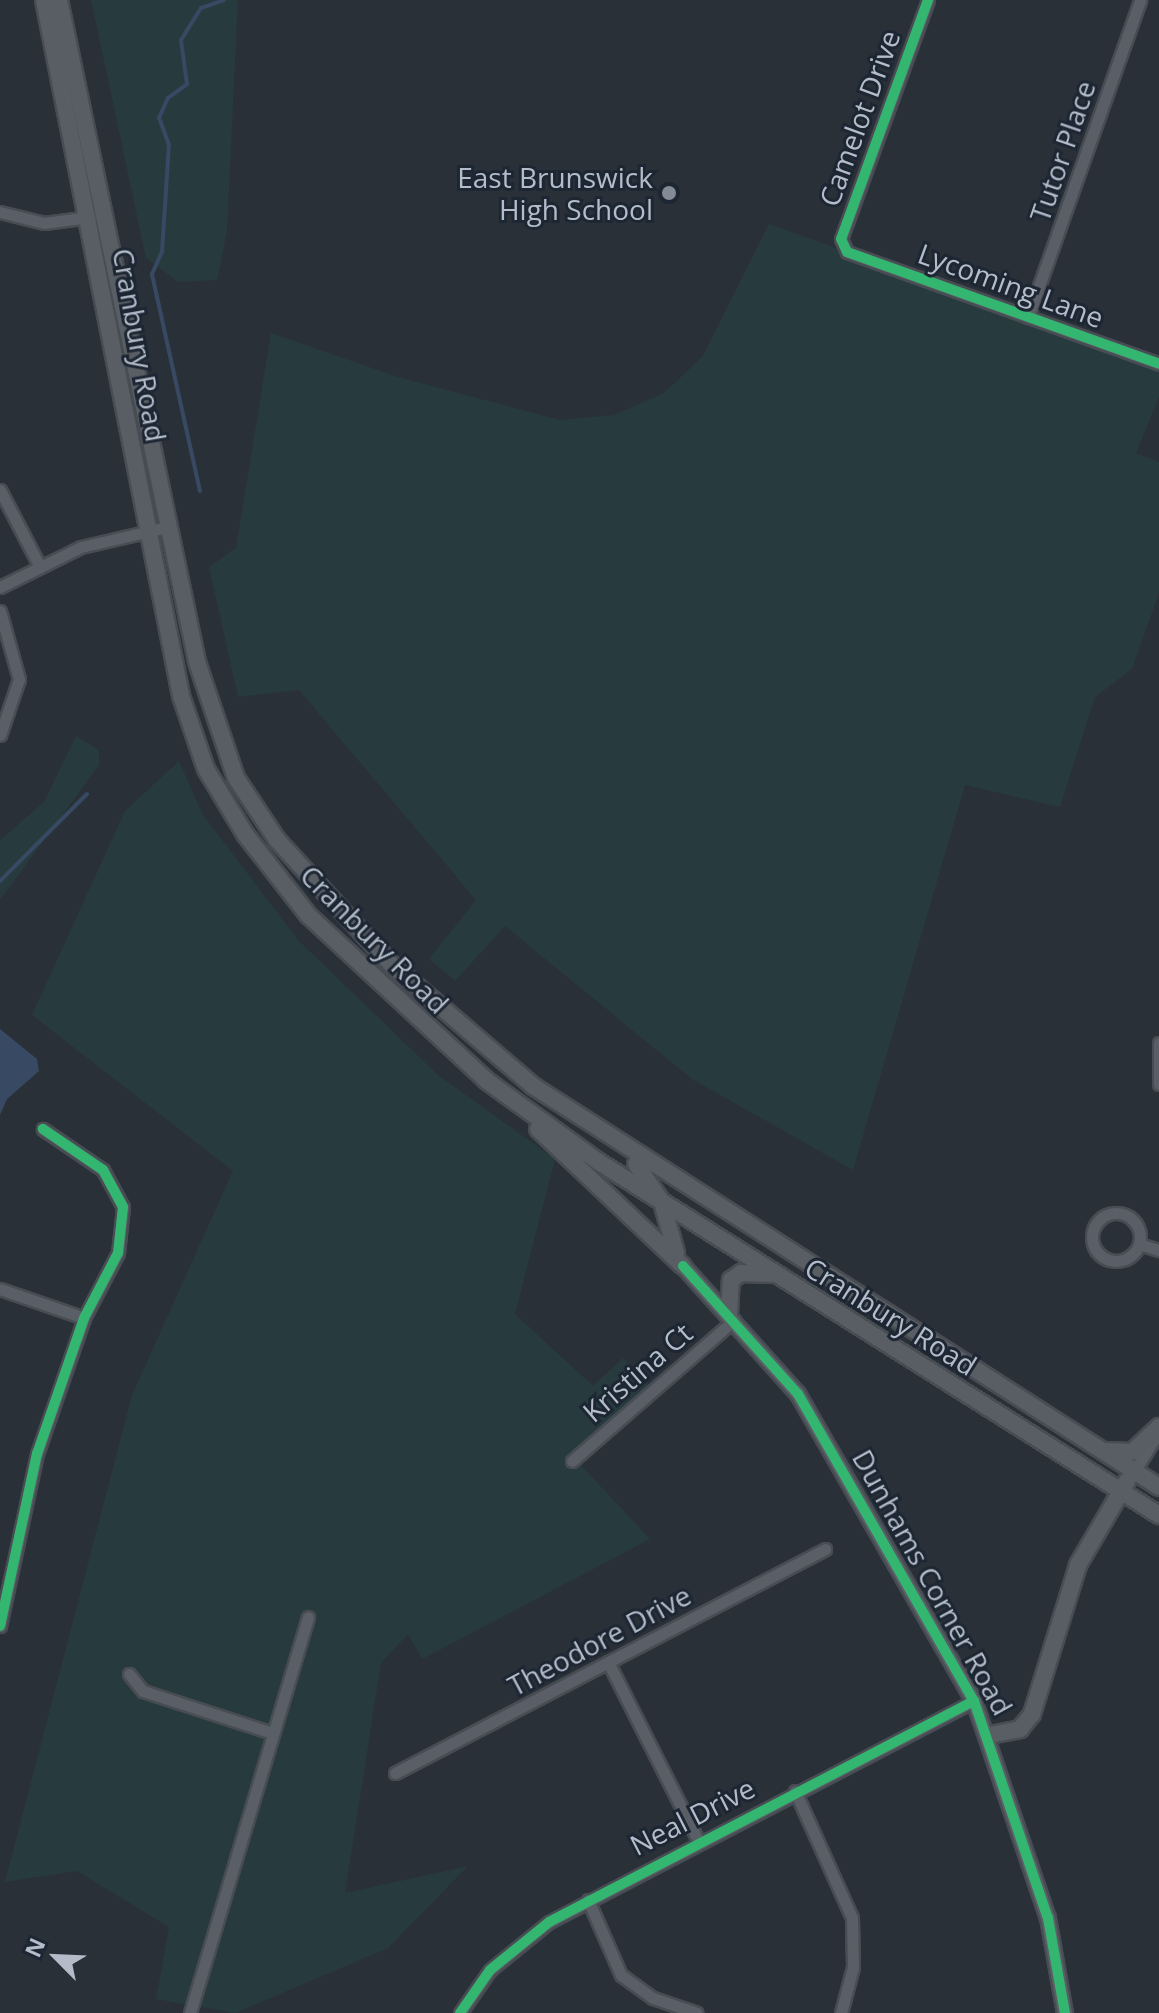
<!DOCTYPE html>
<style>
body{margin:0}
#map{position:relative;width:1159px;height:2013px;overflow:hidden;background:#2a3038;font-family:"Open Sans",sans-serif}
div>[style]{position:absolute}
.green>*{inset:0;background:#273a3e}
.water>*{inset:0;background:#384963}
.stream>*{height:4px;margin:-2px;padding:0 2px;transform-origin:2px;border-radius:2px;background:#384963}
.roads{filter:drop-shadow(2px 0 #484c53) drop-shadow(-2px 0 #484c53) drop-shadow(0 2px #484c53) drop-shadow(0 -2px #484c53)}
.minor>*{height:11px;margin:-5.5px;padding:0 5.5px;transform-origin:5.5px;border-radius:5.5px;background:#5a5e66}
.minor>.ring{margin:-5.5px;padding:0;box-sizing:content-box;background:none;border:11px solid #5a5e66;border-radius:50%}
.tertiary>*{height:14px;margin:-7px;padding:0 7px;transform-origin:7px;border-radius:7px;background:#5a5e66}
.secondary>*{height:16px;margin:-8px;padding:0 8px;transform-origin:8px;border-radius:8px;background:#595d64}
.cycleway>*{height:10px;margin:-5px;padding:0 5px;transform-origin:5px;border-radius:5px;background:#33b770}
.dots>*{width:22px;height:22px;translate:-50% -50%;box-sizing:border-box;border:4px solid #1d2633;border-radius:50%}
span{translate:-50% -50%;white-space:nowrap;text-align:center;line-height:1.15;-webkit-text-stroke:6px #1d2633;paint-order:stroke}
.street-label{font-size:28px;color:#b4bcc9}
.poi-label{font-size:28px;color:#b4bcc9}
.right{translate:-100% -50%;text-align:right}
.north{position:absolute;left:16px;top:1917px;width:80px;height:80px;-webkit-text-stroke:6px #1d2633;paint-order:stroke;rotate:294deg;font-size:22px;font-weight:700;line-height:32px;text-align:center;color:#b4bcc9}
.north::after{content:'';display:block;margin:auto;width:28px;height:36px;background:#b4bcc9;clip-path:polygon(50% 0,100% 100%,50% 72%,0 100%)}
</style>
<div id="map">
<div class="green">
<i style="clip-path:polygon(91px 0,238px 0,227px 231px,217px 280px,178px 282px,146px 258px)"></i>
<i style="clip-path:polygon(769px 224px,1159px 364px,1159px 397px,1136px 453px,1159px 462px,1159px 593px,1132px 669px,1095px 697px,1060px 807px,965px 785px,853px 1170px,692px 1079px,505px 926px,455px 981px,429px 959px,476px 900px,299px 690px,238px 697px,209px 567px,236px 548px,271px 333px,398px 377px,560px 420px,614px 415px,664px 393px,703px 356px)"></i>
<i style="clip-path:polygon(76px 736px,99px 750px,99px 765px,0 900px,0 840px,44px 802px)"></i>
<i style="clip-path:polygon(179px 761px,203px 815px,299px 941px,438px 1075px,555px 1159px,515px 1314px,593px 1386px,623px 1358px,652px 1388px,577px 1461px,650px 1539px,422px 1659px,408px 1634px,381px 1663px,345px 1893px,468px 1866px,388px 1948px,235px 2013px,156px 1999px,169px 1927px,77px 1871px,5px 1882px,132px 1395px,233px 1171px,32px 1015px,125px 811px)"></i>
</div>
<div class="water">
<i style="clip-path:polygon(0 1029px,37px 1059px,39px 1071px,7px 1099px,0 1115px)"></i>
</div>
<div class="stream">
<i style="left:200px;top:491px;width:222px;rotate:-102.5deg"></i>
<i style="left:152px;top:274px;width:24px;rotate:-66deg"></i>
<i style="left:162px;top:252px;width:107px;rotate:-86.3deg"></i>
<i style="left:169px;top:145px;width:29px;rotate:-110deg"></i>
<i style="left:159px;top:118px;width:22px;rotate:-66deg"></i>
<i style="left:168px;top:98px;width:24px;rotate:-36deg"></i>
<i style="left:187px;top:84px;width:44px;rotate:-97.8deg"></i>
<i style="left:181px;top:40px;width:38px;rotate:-58deg"></i>
<i style="left:201px;top:8px;width:24px;rotate:-19deg"></i>
<i style="left:0;top:881px;width:123px;rotate:-45deg"></i>
</div>
<div class="roads">
<div class="minor">
<i style="left:928px;top:0;width:254px;rotate:110deg"></i>
<i style="left:841px;top:239px;width:14px;rotate:65deg"></i>
<i style="left:847px;top:252px;width:331px;rotate:19.7deg"></i>
<i style="left:0;top:212px;width:45px;rotate:14deg"></i>
<i style="left:44px;top:223px;width:46px;rotate:-7.4deg"></i>
<i style="left:1028px;top:317px;width:336px;rotate:-70.5deg"></i>
<i style="left:0;top:490px;width:85px;rotate:62.5deg"></i>
<i style="left:0;top:587px;width:90px;rotate:-26.3deg"></i>
<i style="left:81px;top:547px;width:88px;rotate:-13.1deg"></i>
<i style="left:0;top:611px;width:71px;rotate:74.4deg"></i>
<i style="left:19px;top:679px;width:59px;rotate:108.7deg"></i>
<i style="left:1159px;top:1043px;width:41px;rotate:90deg"></i>
<i class="ring" style="left:1092px;top:1213px;width:37px;height:37px"></i>
<i style="left:1139px;top:1244px;width:21px;rotate:17deg"></i>
<i style="left:0;top:1289px;width:89px;rotate:19deg"></i>
<i style="left:572px;top:1461px;width:215px;rotate:-41deg"></i>
<i style="left:1135px;top:1470px;width:39px;rotate:-58deg"></i>
<i style="left:0;top:1626px;width:176px;rotate:-77.9deg"></i>
<i style="left:37px;top:1454px;width:144px;rotate:-70.9deg"></i>
<i style="left:84px;top:1318px;width:73px;rotate:-62.4deg"></i>
<i style="left:118px;top:1253px;width:46px;rotate:-83.8deg"></i>
<i style="left:123px;top:1207px;width:42px;rotate:-118.4deg"></i>
<i style="left:103px;top:1170px;width:73px;rotate:-145.7deg"></i>
<i style="left:608px;top:1662px;width:199px;rotate:63.2deg"></i>
<i style="left:129px;top:1674px;width:22px;rotate:51deg"></i>
<i style="left:143px;top:1691px;width:136px;rotate:18deg"></i>
<i style="left:395px;top:1773px;width:485px;rotate:-27.5deg"></i>
<i style="left:795px;top:1791px;width:139px;rotate:65.8deg"></i>
<i style="left:852px;top:1918px;width:49px;rotate:88.8deg"></i>
<i style="left:853px;top:1967px;width:48px;rotate:104.6deg"></i>
<i style="left:588px;top:1900px;width:82px;rotate:66.3deg"></i>
<i style="left:621px;top:1975px;width:39px;rotate:36deg"></i>
<i style="left:653px;top:1998px;width:46px;rotate:18.8deg"></i>
<i style="left:190px;top:2013px;width:413px;rotate:-73.4deg"></i>
<i style="left:460px;top:2013px;width:52px;rotate:-55.1deg"></i>
<i style="left:490px;top:1970px;width:76px;rotate:-39.1deg"></i>
<i style="left:549px;top:1922px;width:479px;rotate:-27.5deg"></i>
</div>
<div class="tertiary">
<i style="left:683px;top:1266px;width:172px;rotate:48.1deg"></i>
<i style="left:798px;top:1394px;width:354px;rotate:60.2deg"></i>
<i style="left:974px;top:1701px;width:229px;rotate:71.2deg"></i>
<i style="left:1048px;top:1918px;width:97px;rotate:79.9deg"></i>
</div>
<div class="secondary">
<i style="left:44px;top:0;width:709px;rotate:78.86deg"></i>
<i style="left:181px;top:696px;width:77px;rotate:71.1deg"></i>
<i style="left:206px;top:769px;width:76px;rotate:59deg"></i>
<i style="left:245px;top:834px;width:103px;rotate:52.1deg"></i>
<i style="left:308px;top:915px;width:244px;rotate:42.8deg"></i>
<i style="left:487px;top:1081px;width:138px;rotate:35.9deg"></i>
<i style="left:599px;top:1162px;width:662px;rotate:32.23deg"></i>
<i style="left:59px;top:0;width:676px;rotate:78.22deg"></i>
<i style="left:197px;top:662px;width:122px;rotate:71.4deg"></i>
<i style="left:236px;top:778px;width:74px;rotate:56.5deg"></i>
<i style="left:277px;top:840px;width:170px;rotate:47.4deg"></i>
<i style="left:392px;top:965px;width:186px;rotate:40.6deg"></i>
<i style="left:533px;top:1086px;width:743px;rotate:32.64deg"></i>
<i style="left:538px;top:1129px;width:199px;rotate:43.4deg"></i>
<i style="left:636px;top:1164px;width:46px;rotate:55.6deg"></i>
<i style="left:662px;top:1202px;width:53px;rotate:74.6deg"></i>
<i style="left:729px;top:1315px;width:35px;rotate:-87deg"></i>
<i style="left:731px;top:1280px;width:12px;rotate:-35deg"></i>
<i style="left:741px;top:1273px;width:30px;rotate:2deg"></i>
<i style="left:1107px;top:1451px;width:25px;rotate:2deg"></i>
<i style="left:1132px;top:1452px;width:37px;rotate:-43deg"></i>
<i style="left:990px;top:1735px;width:31px;rotate:-11deg"></i>
<i style="left:1020px;top:1729px;width:19px;rotate:-51deg"></i>
<i style="left:1032px;top:1714px;width:156px;rotate:-72.8deg"></i>
<i style="left:1078px;top:1565px;width:97px;rotate:-59.7deg"></i>
</div>
</div>
<div class="cycleway">
<i style="left:928px;top:0;width:254px;rotate:110deg"></i>
<i style="left:841px;top:239px;width:14px;rotate:65deg"></i>
<i style="left:847px;top:252px;width:331px;rotate:19.7deg"></i>
<i style="left:683px;top:1266px;width:172px;rotate:48.1deg"></i>
<i style="left:798px;top:1394px;width:354px;rotate:60.2deg"></i>
<i style="left:974px;top:1701px;width:229px;rotate:71.2deg"></i>
<i style="left:1048px;top:1918px;width:97px;rotate:79.9deg"></i>
<i style="left:0;top:1626px;width:176px;rotate:-77.9deg"></i>
<i style="left:37px;top:1454px;width:144px;rotate:-70.9deg"></i>
<i style="left:84px;top:1318px;width:73px;rotate:-62.4deg"></i>
<i style="left:118px;top:1253px;width:46px;rotate:-83.8deg"></i>
<i style="left:123px;top:1207px;width:42px;rotate:-118.4deg"></i>
<i style="left:103px;top:1170px;width:73px;rotate:-145.7deg"></i>
<i style="left:460px;top:2013px;width:52px;rotate:-55.1deg"></i>
<i style="left:490px;top:1970px;width:76px;rotate:-39.1deg"></i>
<i style="left:549px;top:1922px;width:479px;rotate:-27.5deg"></i>
</div>
<div class="dots">
<i style="left:669px;top:193px;background:#848b96"></i>
</div>
<div class="street-label">
<span style="left:859px;top:118px;rotate:-70deg">Camelot Drive</span>
<span style="left:1062px;top:151px;rotate:-71deg">Tutor Place</span>
<span style="left:1011px;top:285px;rotate:20deg">Lycoming Lane</span>
<span style="left:140px;top:345px;rotate:80deg">Cranbury Road</span>
<span style="left:375px;top:939px;rotate:45deg">Cranbury Road</span>
<span style="left:891px;top:1316px;rotate:32deg">Cranbury Road</span>
<span style="left:637px;top:1372px;rotate:-41deg">Kristina Ct</span>
<span style="left:933px;top:1582px;rotate:61deg">Dunhams Corner Road</span>
<span style="left:599px;top:1640px;rotate:-28deg">Theodore Drive</span>
<span style="left:692px;top:1816px;rotate:-27deg">Neal Drive</span>
</div>
<div class="poi-label">
<span class="right" style="left:653px;top:193px">East Brunswick<br>High School</span>
</div>
<div class="north">N</div>
</div>
